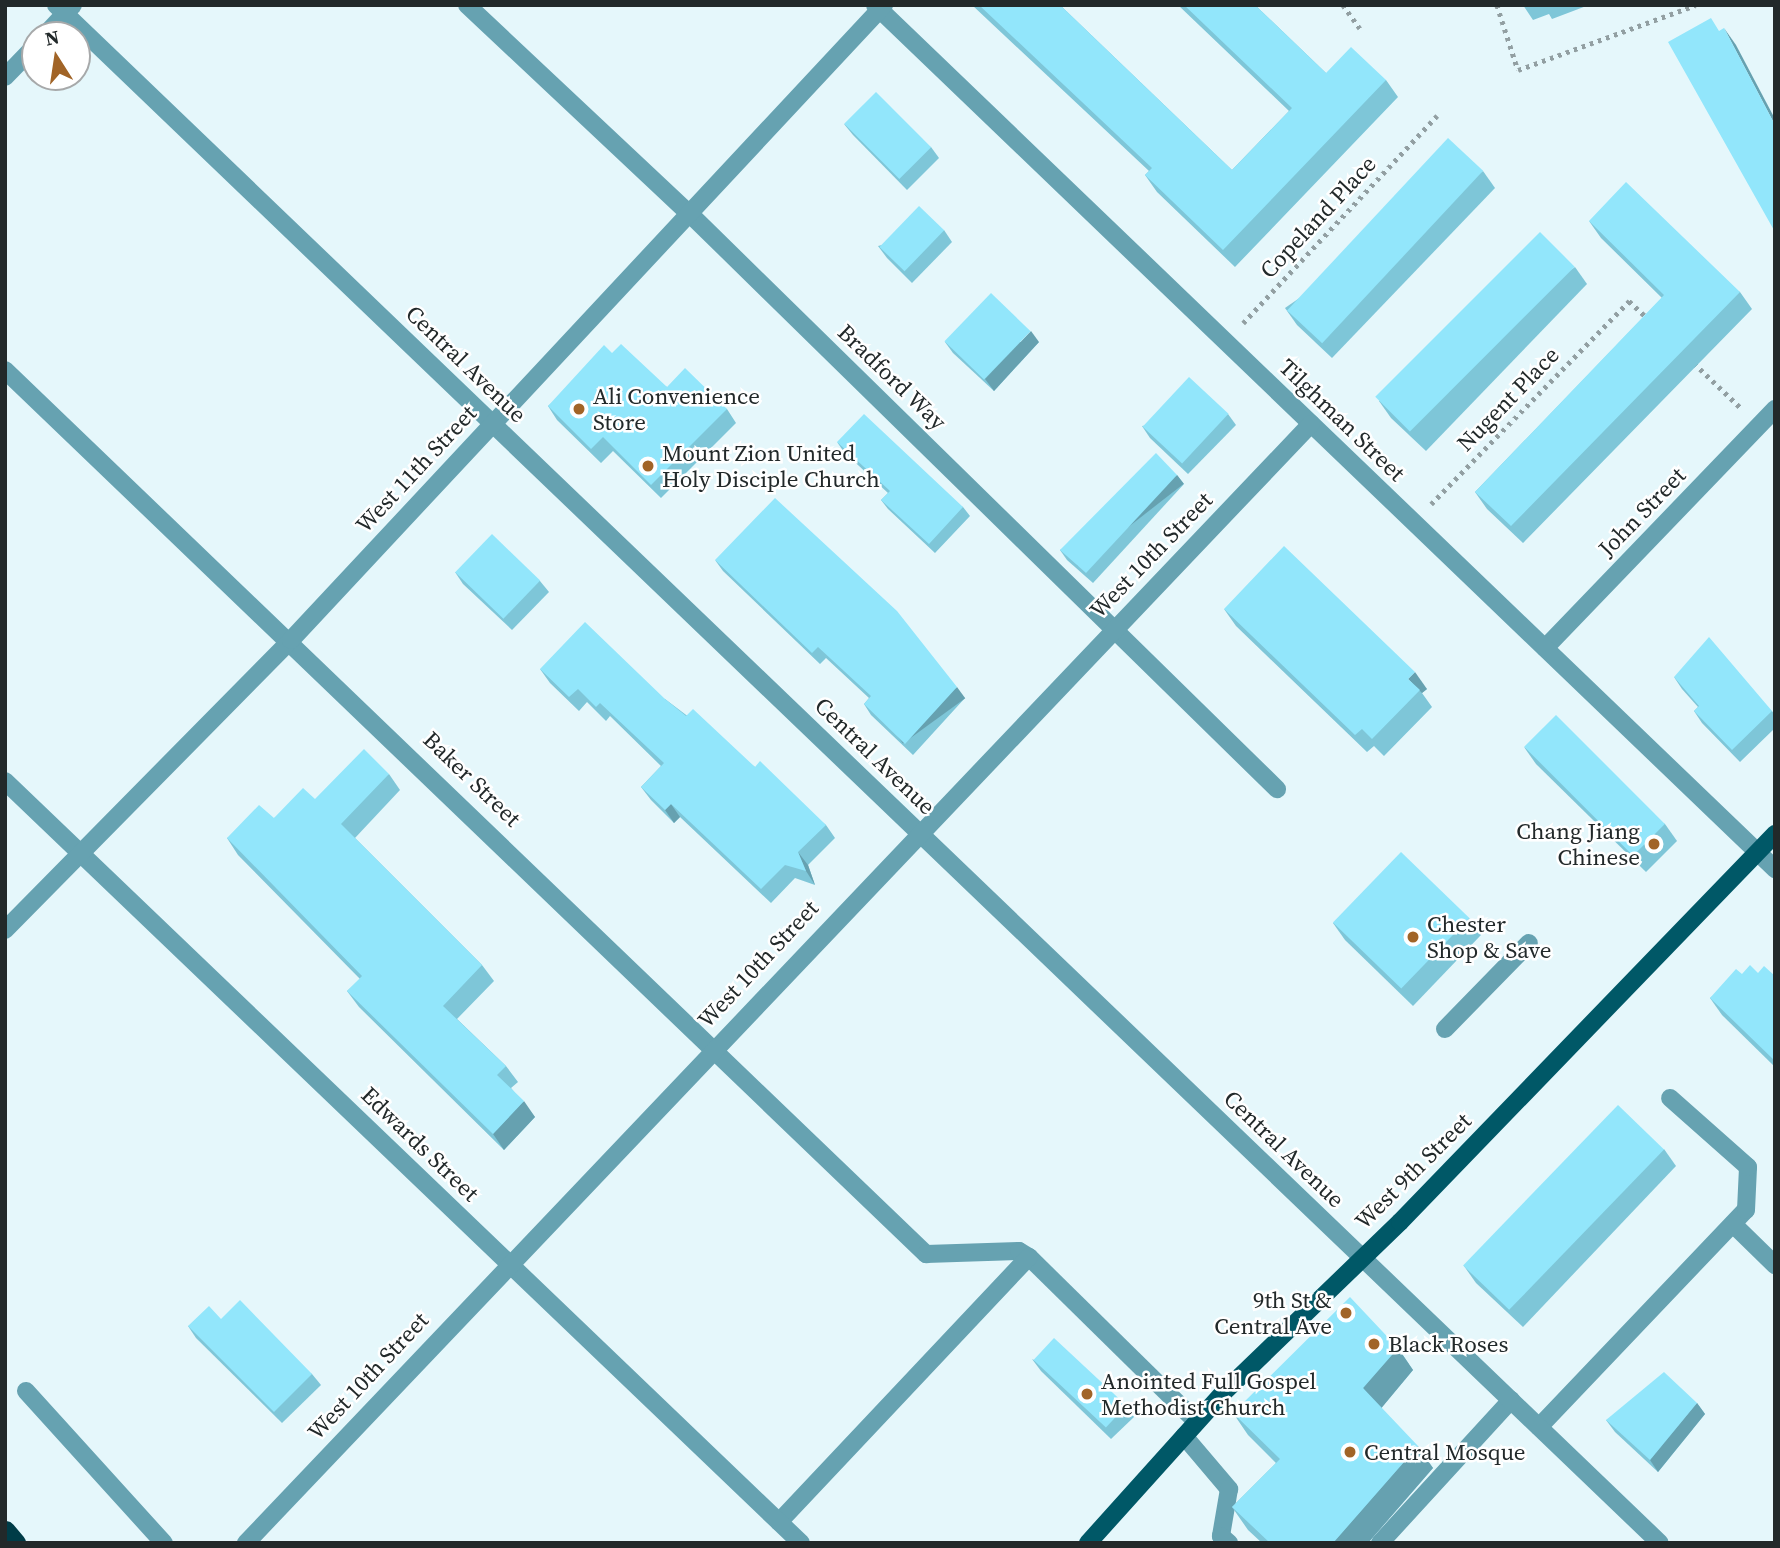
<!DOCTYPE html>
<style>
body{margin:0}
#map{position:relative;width:1780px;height:1548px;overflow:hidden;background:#e5f7fb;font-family:"Source Serif 4",serif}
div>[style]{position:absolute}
.path>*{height:4.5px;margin-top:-2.25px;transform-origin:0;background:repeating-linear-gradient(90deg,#929fa2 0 3.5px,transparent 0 8.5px)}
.service>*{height:18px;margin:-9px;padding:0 9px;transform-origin:9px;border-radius:9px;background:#66a2b1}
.minor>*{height:18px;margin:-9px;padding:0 9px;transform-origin:9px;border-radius:9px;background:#66a2b1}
.primary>*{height:18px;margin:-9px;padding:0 9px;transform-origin:9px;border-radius:9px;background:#005867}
.motorway>*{height:21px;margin:-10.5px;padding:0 10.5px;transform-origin:10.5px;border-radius:10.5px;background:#003c47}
.wall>*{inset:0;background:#7ec6d8}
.shaded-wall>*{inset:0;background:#66a1b0;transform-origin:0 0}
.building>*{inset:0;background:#92e6fb;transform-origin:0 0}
.dots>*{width:19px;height:19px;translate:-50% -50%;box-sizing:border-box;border:4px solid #fff;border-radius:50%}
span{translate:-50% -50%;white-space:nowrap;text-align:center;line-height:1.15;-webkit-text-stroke:5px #fff;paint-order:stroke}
.street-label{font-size:23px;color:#22292a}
.poi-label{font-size:23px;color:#22292a}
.left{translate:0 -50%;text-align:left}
.right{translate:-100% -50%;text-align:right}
.frame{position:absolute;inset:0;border:7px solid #22292a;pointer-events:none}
.north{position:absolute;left:21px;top:21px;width:70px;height:70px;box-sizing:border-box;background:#fff;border:2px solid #a7a9aa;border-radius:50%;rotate:348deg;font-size:19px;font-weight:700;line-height:28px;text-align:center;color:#22292a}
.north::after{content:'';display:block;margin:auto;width:24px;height:32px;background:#a16427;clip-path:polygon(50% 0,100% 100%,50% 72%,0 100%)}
</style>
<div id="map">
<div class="path">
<i style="left:1343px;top:5px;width:29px;rotate:54deg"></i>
<i style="left:1497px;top:5px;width:68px;rotate:72.1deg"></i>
<i style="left:1518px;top:70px;width:189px;rotate:-20.1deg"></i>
<i style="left:1243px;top:323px;width:284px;rotate:-46.9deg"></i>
<i style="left:1694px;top:363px;width:65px;rotate:43.8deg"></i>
<i style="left:1431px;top:504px;width:284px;rotate:-45.7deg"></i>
<i style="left:1629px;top:301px;width:26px;rotate:43deg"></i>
</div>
<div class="service">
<i style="left:467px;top:5px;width:308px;rotate:43.2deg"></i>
<i style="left:692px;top:216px;width:819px;rotate:44.41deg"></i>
<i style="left:5px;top:370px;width:1277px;rotate:43.83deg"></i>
<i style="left:926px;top:1254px;width:93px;rotate:-1.8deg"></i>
<i style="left:1019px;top:1251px;width:12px;rotate:31deg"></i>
<i style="left:1029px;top:1257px;width:235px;rotate:44.5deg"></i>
<i style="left:1545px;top:648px;width:332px;rotate:-46.1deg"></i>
<i style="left:1445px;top:1029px;width:120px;rotate:-45.7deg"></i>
<i style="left:1733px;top:1224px;width:59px;rotate:44.3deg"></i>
<i style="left:26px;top:1391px;width:205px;rotate:47.8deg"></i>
<i style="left:1539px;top:1427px;width:300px;rotate:-46.4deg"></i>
<i style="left:1746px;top:1210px;width:43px;rotate:-87.3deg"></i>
<i style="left:1748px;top:1167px;width:104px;rotate:-138.5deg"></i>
<i style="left:1184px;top:1436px;width:70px;rotate:49.7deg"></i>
<i style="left:1229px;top:1489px;width:48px;rotate:99.7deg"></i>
<i style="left:1221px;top:1536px;width:11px;rotate:41deg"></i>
<i style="left:779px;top:1522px;width:364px;rotate:-46.7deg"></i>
<i style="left:1380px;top:1543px;width:194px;rotate:-47.5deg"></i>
</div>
<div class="minor">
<i style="left:56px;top:5px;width:2222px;rotate:43.8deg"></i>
<i style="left:875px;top:5px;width:1248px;rotate:43.83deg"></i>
<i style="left:45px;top:35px;width:41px;rotate:-47deg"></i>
<i style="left:5px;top:77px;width:43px;rotate:-45.9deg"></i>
<i style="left:5px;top:781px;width:1102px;rotate:43.75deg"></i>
<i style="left:5px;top:930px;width:407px;rotate:-45.4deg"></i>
<i style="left:291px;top:640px;width:869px;rotate:-46.96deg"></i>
<i style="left:246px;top:1543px;width:1545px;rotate:-46.42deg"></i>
</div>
<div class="primary">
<i style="left:1088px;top:1543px;width:203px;rotate:-48deg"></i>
<i style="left:1224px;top:1392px;width:245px;rotate:-44deg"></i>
<i style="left:1400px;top:1222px;width:540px;rotate:-45.98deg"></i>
</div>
<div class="motorway">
<i style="left:5px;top:1531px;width:16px;rotate:50deg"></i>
</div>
<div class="wall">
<i style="clip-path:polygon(972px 5px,1060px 5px,1232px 170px,1289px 111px,1178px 5px,1255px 5px,1326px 73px,1386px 80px,1398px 97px,1235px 267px,1157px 192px,1145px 175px,1149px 171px)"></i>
<i style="clip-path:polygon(1523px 5px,1589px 5px,1552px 19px,1549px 14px,1533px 20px)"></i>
<i style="clip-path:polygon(844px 124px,931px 147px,939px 158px,907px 190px,853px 135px)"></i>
<i style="clip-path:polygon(1483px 171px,1495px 188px,1332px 358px,1297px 325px,1285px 308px)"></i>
<i style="clip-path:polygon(1589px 221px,1740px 292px,1752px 309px,1523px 543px,1487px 509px,1475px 492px,1662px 298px,1601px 238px)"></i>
<i style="clip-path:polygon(944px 230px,952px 242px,912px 283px,887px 258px,878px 246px)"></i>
<i style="clip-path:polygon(1575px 267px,1587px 284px,1426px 451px,1391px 418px,1379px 401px)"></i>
<i style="clip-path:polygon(945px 342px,1039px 342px,994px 391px,953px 353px)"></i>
<i style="clip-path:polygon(612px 353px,667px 387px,727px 409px,736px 423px,661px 498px,613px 451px,601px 463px,557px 420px,548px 406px)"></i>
<i style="clip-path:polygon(1228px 414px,1236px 425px,1188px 474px,1150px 438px,1142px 426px)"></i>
<i style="clip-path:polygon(837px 442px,963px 507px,970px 516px,935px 553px,888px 509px,881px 500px,888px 493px,844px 452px)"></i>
<i style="clip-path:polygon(1177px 475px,1184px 484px,1093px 583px,1067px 560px,1060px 550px)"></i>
<i style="clip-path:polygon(715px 560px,965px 698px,913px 755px,871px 715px,864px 704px,869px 698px,826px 658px,820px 664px,723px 571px)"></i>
<i style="clip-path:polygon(455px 572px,540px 581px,549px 592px,512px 630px,463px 584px)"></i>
<i style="clip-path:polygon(1224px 609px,1427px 689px,1422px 693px,1432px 707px,1384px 756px,1374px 746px,1367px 752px,1236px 626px)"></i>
<i style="clip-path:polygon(540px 669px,665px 699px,755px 767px,826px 825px,835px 838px,808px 865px,815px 885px,795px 878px,771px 903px,680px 817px,674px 823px,651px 800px,641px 787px,661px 766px,610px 716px,606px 721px,587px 702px,579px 711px,550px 683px)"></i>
<i style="clip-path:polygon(1674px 677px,1772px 711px,1775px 715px,1775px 728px,1740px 762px,1702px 723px,1694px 711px,1698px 707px,1682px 689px)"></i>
<i style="clip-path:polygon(1524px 747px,1665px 824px,1677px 841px,1646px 872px,1536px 764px)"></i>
<i style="clip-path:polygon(389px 774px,400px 790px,355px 838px,482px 965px,494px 981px,457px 1019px,506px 1066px,518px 1082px,511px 1088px,535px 1117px,504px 1150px,359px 1007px,347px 991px,360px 979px,238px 855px,227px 838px,274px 818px)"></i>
<i style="clip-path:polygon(1469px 918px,1481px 935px,1413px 1006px,1345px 940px,1333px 923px)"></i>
<i style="clip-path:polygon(1758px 973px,1775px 976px,1775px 1067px,1722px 1015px,1710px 998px,1742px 974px)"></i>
<i style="clip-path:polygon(1664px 1149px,1676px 1166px,1523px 1327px,1476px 1283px,1464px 1266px)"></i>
<i style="clip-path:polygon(221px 1319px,312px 1374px,321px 1385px,282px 1423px,196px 1338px,188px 1326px)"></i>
<i style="clip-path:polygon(1398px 1348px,1413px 1370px,1381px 1408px,1433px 1468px,1368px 1543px,1262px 1543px,1248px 1530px,1232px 1507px,1276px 1463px,1248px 1435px,1233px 1413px)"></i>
<i style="clip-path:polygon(1032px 1359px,1126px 1406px,1134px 1417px,1111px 1439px,1041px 1371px)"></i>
<i style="clip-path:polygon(1697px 1403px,1705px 1414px,1658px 1472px,1615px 1432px,1606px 1420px)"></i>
</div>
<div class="shaded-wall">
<i style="clip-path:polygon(1724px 28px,1736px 45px,1775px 119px,1775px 125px)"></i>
<i style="clip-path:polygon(1031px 331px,1039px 342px,994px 391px,985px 379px)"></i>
<i style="left:1177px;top:475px;width:11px;height:134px;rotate:52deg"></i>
<i style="clip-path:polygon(1415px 672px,1427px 689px,1422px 693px,1408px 679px)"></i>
<i style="left:957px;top:687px;width:14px;height:77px;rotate:54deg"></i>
<i style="clip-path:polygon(671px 804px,680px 817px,674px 823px,665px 810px)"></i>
<i style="clip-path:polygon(798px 852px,808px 865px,815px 885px,806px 871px)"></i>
<i style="clip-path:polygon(524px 1101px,535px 1117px,504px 1150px,493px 1134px)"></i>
<i style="clip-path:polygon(1398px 1348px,1413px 1370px,1379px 1411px,1363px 1388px)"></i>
<i style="clip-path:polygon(1697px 1403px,1705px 1414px,1658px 1472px,1650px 1460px)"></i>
<i style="clip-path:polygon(1418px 1446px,1433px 1468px,1368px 1543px,1333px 1543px)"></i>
</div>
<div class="building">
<i style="clip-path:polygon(979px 5px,1060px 5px,1232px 170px,1292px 108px,1184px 5px,1255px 5px,1326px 73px,1351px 47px,1386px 80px,1223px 250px,1145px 175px,1152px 168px)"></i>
<i style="clip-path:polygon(1711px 18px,1719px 31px,1724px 28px,1775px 125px,1775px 232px,1668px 42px)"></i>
<i style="left:876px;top:92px;width:78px;height:45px;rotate:45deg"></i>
<i style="left:1448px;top:138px;width:48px;height:236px;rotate:43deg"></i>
<i style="clip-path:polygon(1626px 182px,1740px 292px,1511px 526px,1475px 492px,1664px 295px,1589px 221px)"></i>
<i style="left:919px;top:206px;width:35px;height:57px;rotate:44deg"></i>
<i style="left:1540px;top:232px;width:49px;height:233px;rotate:45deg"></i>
<i style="left:991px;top:293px;width:55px;height:67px;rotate:44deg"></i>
<i style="clip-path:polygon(621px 344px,667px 387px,685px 368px,727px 409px,651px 485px,603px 437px,591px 449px,548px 406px,604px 345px,612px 353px)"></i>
<i style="left:1189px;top:377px;width:54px;height:68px;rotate:43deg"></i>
<i style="clip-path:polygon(864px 414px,963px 507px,929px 544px,881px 500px,890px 491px,837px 442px)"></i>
<i style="clip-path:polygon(1156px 453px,1177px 475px,1086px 573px,1060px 550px)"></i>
<i style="clip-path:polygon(775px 498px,897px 611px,957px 687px,905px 744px,864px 704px,871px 696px,818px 647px,812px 653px,715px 560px)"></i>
<i style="left:492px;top:534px;width:67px;height:53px;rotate:44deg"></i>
<i style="clip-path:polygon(1284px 546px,1415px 672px,1408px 679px,1420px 690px,1372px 739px,1362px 729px,1355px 735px,1224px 609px)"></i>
<i style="clip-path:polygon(585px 622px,665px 699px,686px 716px,693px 709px,755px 767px,760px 761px,826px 825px,798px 852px,806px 871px,785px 865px,761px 889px,671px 804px,665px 810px,641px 787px,664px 763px,600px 703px,596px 707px,578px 689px,569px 697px,540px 669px)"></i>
<i style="clip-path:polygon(1709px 637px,1772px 711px,1732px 750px,1694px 711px,1699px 706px,1674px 677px)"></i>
<i style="left:1556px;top:715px;width:154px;height:45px;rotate:45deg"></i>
<i style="clip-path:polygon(364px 749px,389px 774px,341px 824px,482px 965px,443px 1006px,506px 1066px,497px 1075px,524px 1101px,493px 1134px,347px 991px,362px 976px,227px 838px,259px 805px,274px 818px,303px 788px,315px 799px)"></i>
<i style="left:1401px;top:852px;width:95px;height:98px;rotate:44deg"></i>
<i style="clip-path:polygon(1750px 965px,1758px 973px,1764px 966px,1775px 976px,1775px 1061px,1710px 998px,1736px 969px,1742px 974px)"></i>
<i style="left:1618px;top:1105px;width:64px;height:223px;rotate:44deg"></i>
<i style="clip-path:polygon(1350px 1297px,1398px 1348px,1363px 1388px,1418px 1446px,1333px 1543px,1270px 1543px,1232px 1507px,1280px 1459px,1233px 1413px)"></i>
<i style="clip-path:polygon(240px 1300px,312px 1374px,274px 1412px,188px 1326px,209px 1306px,221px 1319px)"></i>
<i style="left:1054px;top:1338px;width:99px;height:30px;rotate:43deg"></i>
<i style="clip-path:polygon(1664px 1372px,1697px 1403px,1650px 1460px,1606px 1420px)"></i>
</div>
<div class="dots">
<i style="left:579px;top:409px;background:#a16427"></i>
<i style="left:648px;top:466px;background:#a16427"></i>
<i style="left:1654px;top:844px;background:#a16427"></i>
<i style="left:1413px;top:937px;background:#a16427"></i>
<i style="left:1346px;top:1313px;background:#a16427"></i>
<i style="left:1374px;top:1344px;background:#a16427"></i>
<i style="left:1087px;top:1394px;background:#a16427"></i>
<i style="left:1350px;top:1452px;background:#a16427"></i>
</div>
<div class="street-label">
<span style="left:1318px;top:217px;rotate:-47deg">Copeland Place</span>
<span style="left:466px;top:364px;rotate:44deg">Central Avenue</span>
<span style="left:892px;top:377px;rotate:44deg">Bradford Way</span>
<span style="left:1508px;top:399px;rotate:-46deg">Nugent Place</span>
<span style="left:1342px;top:420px;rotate:44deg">Tilghman Street</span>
<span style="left:416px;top:469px;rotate:-47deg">West 11th Street</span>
<span style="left:1642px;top:512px;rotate:-46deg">John Street</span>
<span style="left:1151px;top:555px;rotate:-46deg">West 10th Street</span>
<span style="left:875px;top:756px;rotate:44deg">Central Avenue</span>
<span style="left:472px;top:779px;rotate:44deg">Baker Street</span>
<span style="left:758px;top:964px;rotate:-47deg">West 10th Street</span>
<span style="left:420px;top:1144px;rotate:44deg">Edwards Street</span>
<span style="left:1284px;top:1149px;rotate:44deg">Central Avenue</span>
<span style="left:1413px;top:1171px;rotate:-45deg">West 9th Street</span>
<span style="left:368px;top:1376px;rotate:-47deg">West 10th Street</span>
</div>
<div class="poi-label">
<span class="left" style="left:593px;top:409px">Ali Convenience<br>Store</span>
<span class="left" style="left:662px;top:466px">Mount Zion United<br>Holy Disciple Church</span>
<span class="right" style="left:1640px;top:844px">Chang Jiang<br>Chinese</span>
<span class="left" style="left:1427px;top:937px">Chester<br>Shop &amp; Save</span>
<span class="right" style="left:1332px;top:1313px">9th St &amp;<br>Central Ave</span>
<span class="left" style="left:1388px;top:1344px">Black Roses</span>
<span class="left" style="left:1101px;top:1394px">Anointed Full Gospel<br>Methodist Church</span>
<span class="left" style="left:1364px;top:1452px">Central Mosque</span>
</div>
<div class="frame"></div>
<div class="north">N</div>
</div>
